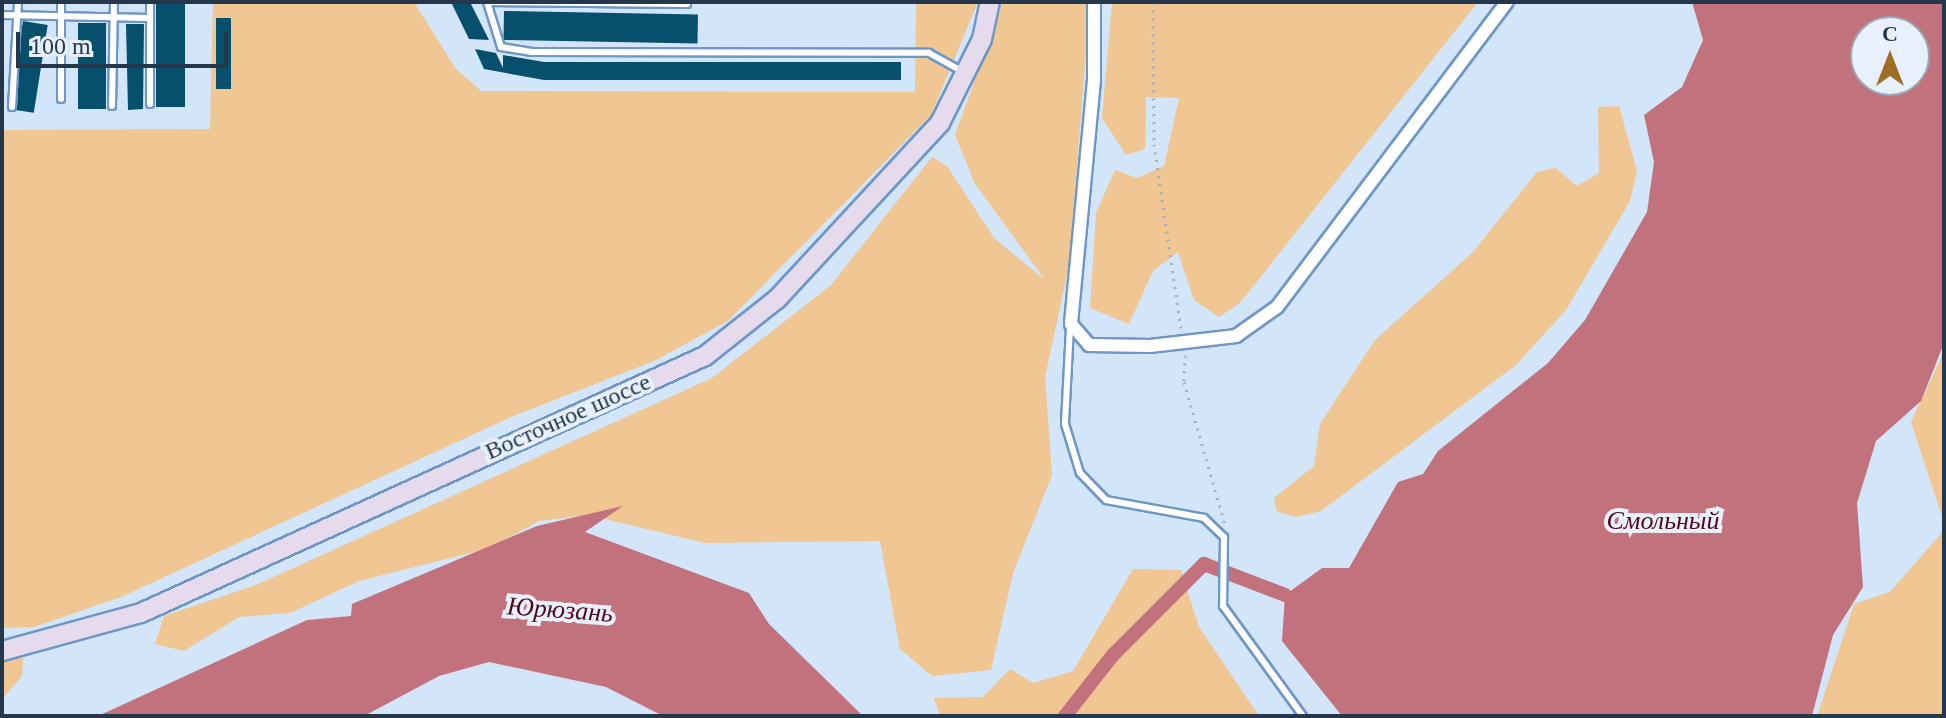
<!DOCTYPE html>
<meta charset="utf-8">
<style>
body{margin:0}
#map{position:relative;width:1946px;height:718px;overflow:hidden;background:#d3e5f9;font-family:"Times New Roman",serif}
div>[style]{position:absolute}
.green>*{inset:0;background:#f0c692}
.water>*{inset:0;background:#c2727c}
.canal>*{height:14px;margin:-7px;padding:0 7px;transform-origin:7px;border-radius:7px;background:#c2727c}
.building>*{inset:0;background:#06506d;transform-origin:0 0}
.path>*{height:3px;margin-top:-1.5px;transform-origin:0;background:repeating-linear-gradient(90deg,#9eb0c4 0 2px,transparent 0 8px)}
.roads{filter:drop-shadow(2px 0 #6e97c6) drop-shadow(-2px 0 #6e97c6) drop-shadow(0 2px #6e97c6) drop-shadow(0 -2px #6e97c6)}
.service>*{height:6px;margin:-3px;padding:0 3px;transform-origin:3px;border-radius:3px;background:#fff}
.minor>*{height:12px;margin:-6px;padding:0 6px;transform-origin:6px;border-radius:6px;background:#fff}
.secondary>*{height:18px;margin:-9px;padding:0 9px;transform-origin:9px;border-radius:9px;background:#e6dbec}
span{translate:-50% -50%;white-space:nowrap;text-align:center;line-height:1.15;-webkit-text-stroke:8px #e8f1fb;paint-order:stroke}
.street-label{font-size:24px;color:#25374a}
.water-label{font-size:26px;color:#52081c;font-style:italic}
.frame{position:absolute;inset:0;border:4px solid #25374a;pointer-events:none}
.north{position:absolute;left:1850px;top:16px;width:80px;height:80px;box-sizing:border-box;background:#e8f1fb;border:2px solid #9aa7b4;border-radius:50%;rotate:0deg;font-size:22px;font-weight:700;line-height:32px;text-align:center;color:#25374a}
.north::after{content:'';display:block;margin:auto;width:28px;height:36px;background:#9f6d23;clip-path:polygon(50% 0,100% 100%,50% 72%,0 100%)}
.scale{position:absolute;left:16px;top:32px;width:212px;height:36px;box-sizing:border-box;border:4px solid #25374a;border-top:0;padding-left:10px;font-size:24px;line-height:28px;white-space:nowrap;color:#25374a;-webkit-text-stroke:6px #e8f1fb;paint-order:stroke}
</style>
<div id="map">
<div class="green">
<i style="clip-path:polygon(213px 2px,414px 2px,456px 69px,481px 91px,915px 92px,916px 2px,978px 2px,931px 115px,728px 321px,654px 361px,511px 417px,121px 597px,34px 627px,2px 628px,2px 130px,210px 129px)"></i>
<i style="clip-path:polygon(1003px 2px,1090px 2px,1069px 266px,1045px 377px,1052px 475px,1013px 573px,991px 670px,932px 676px,900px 649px,880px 541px,705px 543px,588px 515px,539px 521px,490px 548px,359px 581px,290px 613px,239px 617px,184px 651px,155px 644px,164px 616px,256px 585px,712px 378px,831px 285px,932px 157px,947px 166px,994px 238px,1045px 280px,975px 184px,955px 135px)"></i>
<i style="clip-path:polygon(1112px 2px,1478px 2px,1240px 303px,1219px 317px,1194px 300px,1178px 252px,1153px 271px,1129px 324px,1090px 308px,1096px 213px,1115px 170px,1137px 178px,1164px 166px,1179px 98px,1146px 97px,1145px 149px,1126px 155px,1102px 118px)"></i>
<i style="clip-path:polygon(1619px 106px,1637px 171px,1630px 201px,1566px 310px,1516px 365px,1321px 511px,1297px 517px,1277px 512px,1274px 498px,1314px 466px,1320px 424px,1375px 340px,1472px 253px,1537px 172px,1556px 168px,1577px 186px,1599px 173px,1598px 107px)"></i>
<i style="clip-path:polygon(1944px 352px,1944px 523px,1911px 422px)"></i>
<i style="clip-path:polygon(1944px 530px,1944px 716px,1817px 716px,1854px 604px,1890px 592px)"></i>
<i style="clip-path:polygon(1133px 569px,1181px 570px,1199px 627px,1259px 716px,940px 716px,934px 698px,983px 697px,1010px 669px,1033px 683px,1073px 671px)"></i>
<i style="clip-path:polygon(23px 658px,22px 676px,2px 699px,2px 660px)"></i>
</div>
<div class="water">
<i style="clip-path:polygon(evenodd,1692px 2px,1944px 2px,1944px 343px,1921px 401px,1876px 441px,1857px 503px,1863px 587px,1833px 635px,1812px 716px,1342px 716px,1282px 641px,1285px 595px,1322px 568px,1349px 568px,1398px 482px,1423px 474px,1438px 451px,1548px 363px,1585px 320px,1647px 212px,1654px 162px,1644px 115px,1682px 87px,1703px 40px,1692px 2px,1866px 32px,1914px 32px,1914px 80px,1866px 80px,1866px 32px)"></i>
<i style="clip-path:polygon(623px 506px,585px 532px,749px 593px,769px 624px,863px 716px,663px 716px,606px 687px,489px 662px,439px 676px,364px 716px,98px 716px,307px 620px,351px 616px,352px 604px,537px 526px)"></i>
</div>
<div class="canal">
<i style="left:1065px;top:716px;width:78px;rotate:-51.8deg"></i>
<i style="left:1113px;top:655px;width:129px;rotate:-45deg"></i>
<i style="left:1204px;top:564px;width:87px;rotate:20.9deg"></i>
</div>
<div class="building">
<i style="left:156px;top:2px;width:29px;height:105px"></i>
<i style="clip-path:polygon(451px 2px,470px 2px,489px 40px,469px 39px)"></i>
<i style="left:504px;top:11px;width:194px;height:29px;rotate:1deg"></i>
<i style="left:216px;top:18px;width:15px;height:71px"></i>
<i style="left:23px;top:21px;width:25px;height:89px;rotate:9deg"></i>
<i style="left:78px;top:23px;width:28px;height:86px"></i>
<i style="clip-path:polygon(126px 24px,144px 24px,143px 109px,128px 110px)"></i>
<i style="clip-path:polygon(475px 49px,496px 53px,503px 68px,503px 55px,544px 62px,901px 62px,901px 80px,544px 80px,484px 69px)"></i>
</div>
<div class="path">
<i style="left:1153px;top:2px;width:142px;rotate:89.6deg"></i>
<i style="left:1154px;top:144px;width:186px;rotate:81.7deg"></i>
<i style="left:1185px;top:355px;width:27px;rotate:92deg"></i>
<i style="left:1184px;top:382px;width:149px;rotate:74deg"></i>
</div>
<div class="roads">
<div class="service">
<i style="left:61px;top:2px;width:97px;rotate:90deg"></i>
<i style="left:487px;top:2px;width:47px;rotate:72.7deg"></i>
<i style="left:501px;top:47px;width:30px;rotate:9deg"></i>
<i style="left:531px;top:52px;width:398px;rotate:0.1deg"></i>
<i style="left:929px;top:53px;width:37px;rotate:29deg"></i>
<i style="left:487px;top:2px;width:200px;rotate:0.6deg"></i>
<i style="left:2px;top:15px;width:148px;rotate:1.2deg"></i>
<i style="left:150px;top:18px;width:16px;rotate:-90deg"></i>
<i style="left:150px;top:104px;width:86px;rotate:-90deg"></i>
<i style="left:112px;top:106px;width:104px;rotate:-88.9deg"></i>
<i style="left:12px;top:107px;width:105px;rotate:-86.7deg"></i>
<i style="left:1070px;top:327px;width:97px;rotate:93deg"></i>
<i style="left:1065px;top:424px;width:51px;rotate:73deg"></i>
<i style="left:1080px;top:473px;width:37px;rotate:46deg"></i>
<i style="left:1106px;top:500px;width:100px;rotate:10.4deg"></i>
<i style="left:1204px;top:518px;width:28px;rotate:44deg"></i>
<i style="left:1224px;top:537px;width:69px;rotate:90.8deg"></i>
<i style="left:1223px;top:606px;width:136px;rotate:54deg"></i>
</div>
<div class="minor">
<i style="left:1094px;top:2px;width:78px;rotate:90deg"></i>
<i style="left:1094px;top:80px;width:245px;rotate:95.4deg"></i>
<i style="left:1071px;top:324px;width:28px;rotate:49deg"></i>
<i style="left:1089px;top:345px;width:61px;rotate:0.9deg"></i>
<i style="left:1150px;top:346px;width:87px;rotate:-6.6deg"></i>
<i style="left:1236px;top:336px;width:50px;rotate:-35.3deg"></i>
<i style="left:1277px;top:307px;width:382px;rotate:-53deg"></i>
</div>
<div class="secondary">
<i style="left:2px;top:651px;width:144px;rotate:-15.3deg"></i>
<i style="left:141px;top:613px;width:620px;rotate:-24.5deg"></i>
<i style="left:705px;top:356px;width:92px;rotate:-38.4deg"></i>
<i style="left:777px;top:299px;width:240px;rotate:-47.2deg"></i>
<i style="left:940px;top:123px;width:94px;rotate:-63.4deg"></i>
<i style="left:982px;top:39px;width:38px;rotate:-78deg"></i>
</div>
</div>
<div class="street-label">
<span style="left:568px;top:417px;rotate:-24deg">Восточное шоссе</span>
</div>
<div class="water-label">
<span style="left:1663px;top:521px">Смольный</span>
<span style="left:560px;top:610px;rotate:4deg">Юрюзань</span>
</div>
<div class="frame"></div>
<div class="north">С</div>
<div class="scale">100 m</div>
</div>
